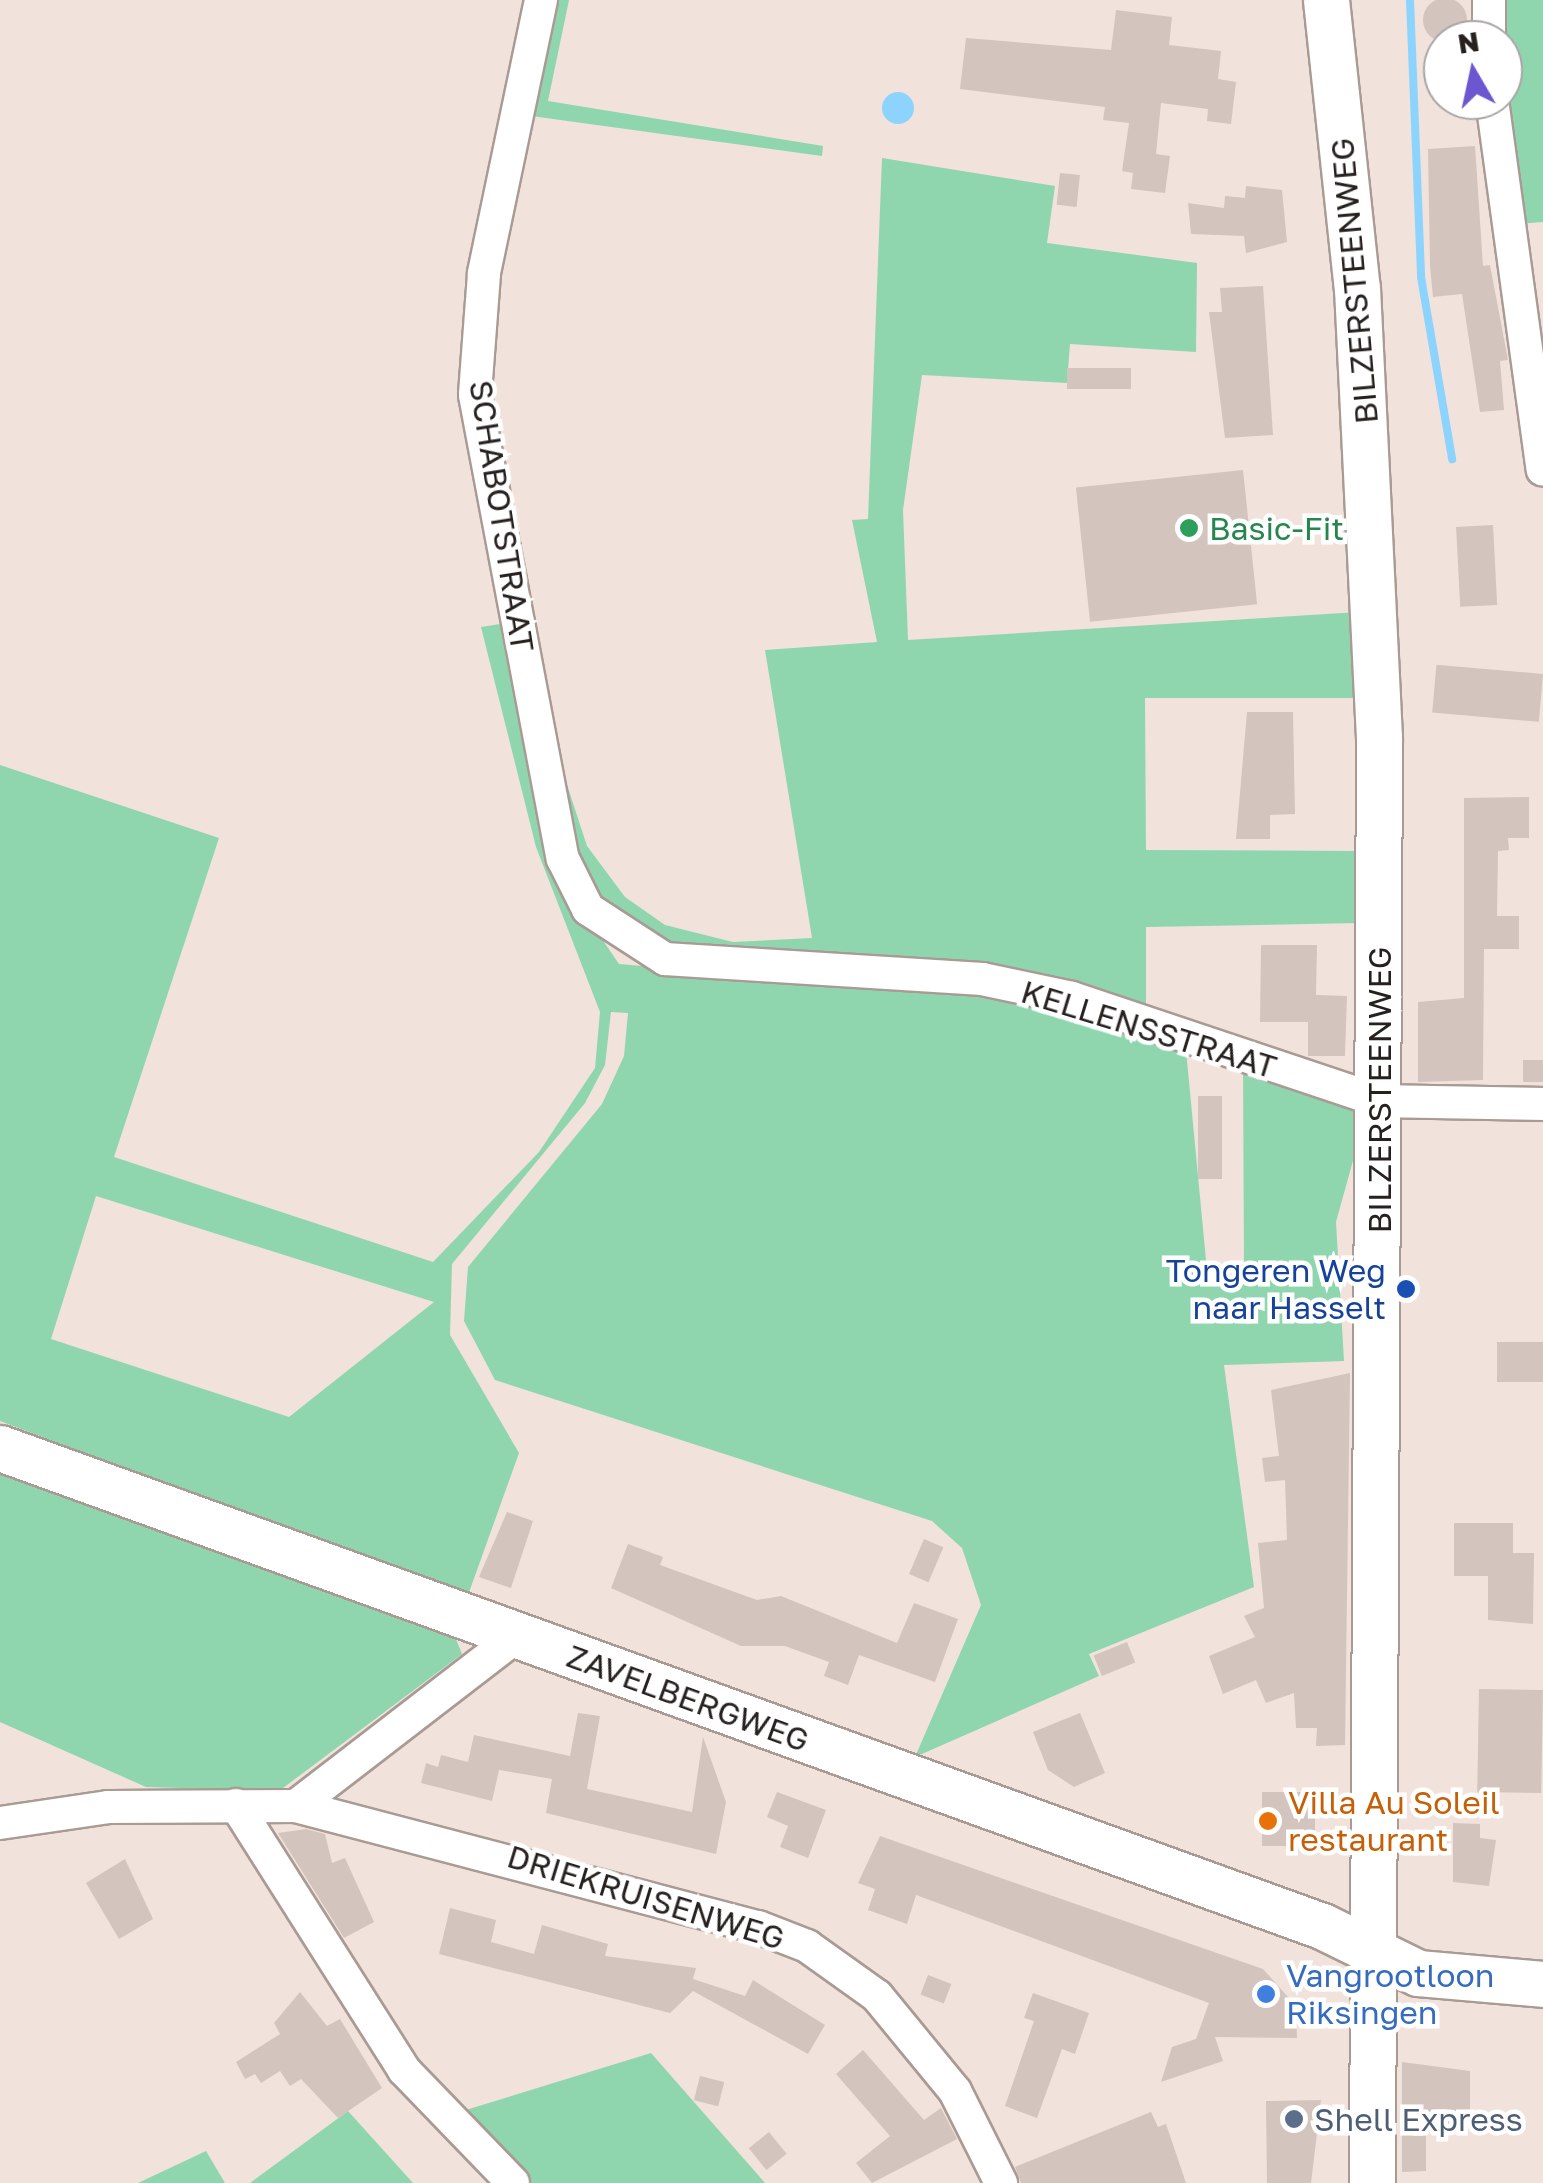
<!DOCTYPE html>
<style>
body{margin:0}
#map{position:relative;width:1543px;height:2183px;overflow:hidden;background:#f1e2db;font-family:"Golos Text",sans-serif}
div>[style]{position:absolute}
.green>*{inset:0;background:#8fd6af}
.water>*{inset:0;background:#8cd4fd}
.round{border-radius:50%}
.stream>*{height:8px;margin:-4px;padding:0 4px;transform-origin:4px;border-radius:4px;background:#8cd4fd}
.building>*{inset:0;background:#d3c4bd;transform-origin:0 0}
.roads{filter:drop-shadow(2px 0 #a99b94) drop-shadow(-2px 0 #a99b94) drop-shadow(0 2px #a99b94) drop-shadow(0 -2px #a99b94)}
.minor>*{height:32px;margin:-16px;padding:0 16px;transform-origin:16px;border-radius:16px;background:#fff}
.secondary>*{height:45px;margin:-22.5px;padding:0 22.5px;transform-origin:22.5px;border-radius:22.5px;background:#fff}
.dots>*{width:28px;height:28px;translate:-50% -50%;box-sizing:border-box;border:5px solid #fff;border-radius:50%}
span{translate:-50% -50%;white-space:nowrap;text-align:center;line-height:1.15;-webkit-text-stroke:9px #fff;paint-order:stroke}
.street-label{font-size:32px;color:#26211e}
.leisure-label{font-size:32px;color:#27864d}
.left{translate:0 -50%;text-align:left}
.transit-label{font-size:32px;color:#164399}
.right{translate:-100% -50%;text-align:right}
.food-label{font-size:32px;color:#c56008}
.shop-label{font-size:32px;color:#366cbe}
.service-label{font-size:32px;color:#4e5e75}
.north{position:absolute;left:1423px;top:20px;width:100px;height:100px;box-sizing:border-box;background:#fff;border:2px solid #a8a6a5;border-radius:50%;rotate:351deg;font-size:28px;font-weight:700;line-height:40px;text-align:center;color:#26211e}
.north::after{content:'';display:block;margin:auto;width:35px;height:45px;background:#6d57d1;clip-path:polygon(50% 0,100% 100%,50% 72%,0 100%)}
</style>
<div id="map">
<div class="green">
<i style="clip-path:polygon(549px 0,569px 0,548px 101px,823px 146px,822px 156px,524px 115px)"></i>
<i style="clip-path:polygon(1502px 0,1543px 0,1543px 222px,1519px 224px)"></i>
<i style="clip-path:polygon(882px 158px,1055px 186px,1047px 243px,1197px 263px,1196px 352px,1070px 344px,1067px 383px,922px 375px,903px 510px,908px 640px,1359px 612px,1359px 698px,1145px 698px,1146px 850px,1359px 851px,1359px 923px,1146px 927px,1146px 1007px,688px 958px,587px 897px,555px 748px,587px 846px,625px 897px,665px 925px,733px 942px,812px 938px,765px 650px,877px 642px,852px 520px,868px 519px)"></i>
<i style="clip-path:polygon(evenodd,500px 624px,567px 888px,619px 964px,1042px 1000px,1186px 1050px,1208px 1281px,1244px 1271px,1243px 1063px,1354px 1104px,1354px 1157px,1336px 1222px,1344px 1361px,1224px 1365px,1254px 1587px,1089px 1654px,1099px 1676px,915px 1757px,981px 1605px,962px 1548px,932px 1521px,495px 1380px,464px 1321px,468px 1267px,602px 1104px,624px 1056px,628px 1013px,611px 1012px,605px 1065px,585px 1103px,452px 1264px,450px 1335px,519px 1453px,467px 1598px,0 1421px,0 765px,219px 838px,114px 1157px,433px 1262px,539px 1152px,595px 1068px,600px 1012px,536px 847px,481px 627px,500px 624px,96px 1196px,434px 1302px,289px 1417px,51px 1339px,96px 1196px)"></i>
<i style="clip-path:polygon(0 1468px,454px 1634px,462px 1654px,279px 1791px,146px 1787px,0 1722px)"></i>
<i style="clip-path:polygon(651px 2053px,765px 2183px,523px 2183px,456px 2113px)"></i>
<i style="clip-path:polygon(348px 2111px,413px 2183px,250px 2183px)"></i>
<i style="clip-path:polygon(206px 2151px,225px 2183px,138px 2183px)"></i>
</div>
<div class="water">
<i class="round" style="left:882px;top:92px;width:32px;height:32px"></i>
</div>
<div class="stream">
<i style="left:1410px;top:0;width:277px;rotate:87.7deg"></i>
<i style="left:1421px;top:277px;width:185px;rotate:80.3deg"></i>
</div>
<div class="building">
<i class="round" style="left:1423px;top:-2px;width:44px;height:44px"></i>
<i style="clip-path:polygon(1116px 10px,1172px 17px,1169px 45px,1221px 51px,1218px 79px,1236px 82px,1231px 124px,1207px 121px,1208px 109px,1161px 103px,1156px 154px,1170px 156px,1165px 193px,1131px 189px,1133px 173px,1122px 171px,1129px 123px,1103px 120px,1105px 107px,960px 89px,966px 38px,1111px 50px)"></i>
<i style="clip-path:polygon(1475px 146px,1483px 266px,1490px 265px,1508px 360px,1500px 361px,1504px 410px,1480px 412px,1462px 294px,1433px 297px,1430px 266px,1428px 149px)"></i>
<i style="left:1060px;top:173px;width:20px;height:32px;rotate:6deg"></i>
<i style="clip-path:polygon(1246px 186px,1282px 190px,1287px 242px,1246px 253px,1244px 236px,1191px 234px,1188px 203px,1224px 208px,1225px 196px,1245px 198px)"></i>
<i style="clip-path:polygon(1263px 286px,1273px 435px,1225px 438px,1209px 312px,1222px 312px,1220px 288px)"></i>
<i style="left:1131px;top:368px;width:21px;height:64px;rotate:90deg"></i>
<i style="left:1243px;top:470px;width:135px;height:168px;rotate:84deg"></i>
<i style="left:1493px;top:525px;width:80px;height:37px;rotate:87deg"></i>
<i style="left:1543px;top:674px;width:48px;height:107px;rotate:95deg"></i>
<i style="clip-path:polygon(1247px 712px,1293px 712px,1295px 814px,1270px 815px,1270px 839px,1236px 839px)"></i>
<i style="clip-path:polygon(1529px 797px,1529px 838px,1508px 838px,1509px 850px,1498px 851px,1497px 916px,1519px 916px,1519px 949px,1484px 949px,1483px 1080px,1418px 1082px,1418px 1002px,1464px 998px,1464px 798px)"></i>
<i style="clip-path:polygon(1261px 945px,1317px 945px,1316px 995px,1347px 996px,1345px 1056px,1308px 1056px,1308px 1022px,1260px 1022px)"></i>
<i style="left:1523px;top:1060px;width:20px;height:22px"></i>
<i style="left:1222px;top:1096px;width:83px;height:24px;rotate:90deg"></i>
<i style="left:1497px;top:1342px;width:46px;height:40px"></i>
<i style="clip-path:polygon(1350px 1373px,1345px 1745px,1316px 1746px,1317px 1728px,1296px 1728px,1294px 1693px,1266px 1703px,1256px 1680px,1223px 1694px,1209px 1656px,1255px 1637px,1244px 1616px,1264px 1608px,1258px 1543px,1287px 1540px,1285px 1480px,1265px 1482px,1262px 1458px,1279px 1456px,1271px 1390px)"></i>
<i style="clip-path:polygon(507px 1512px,533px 1521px,511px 1588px,479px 1577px)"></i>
<i style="clip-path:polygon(1454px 1523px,1513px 1523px,1513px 1553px,1534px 1553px,1533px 1624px,1488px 1620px,1488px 1576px,1454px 1576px)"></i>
<i style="left:924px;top:1539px;width:21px;height:38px;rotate:23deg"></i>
<i style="clip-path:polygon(628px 1544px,663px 1557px,660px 1565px,757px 1600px,781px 1596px,897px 1643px,914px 1603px,958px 1619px,935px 1682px,859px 1655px,848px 1685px,824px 1676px,829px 1662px,785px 1646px,741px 1646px,611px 1588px)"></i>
<i style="left:1127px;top:1642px;width:22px;height:36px;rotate:68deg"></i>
<i style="left:1479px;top:1689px;width:64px;height:103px;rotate:1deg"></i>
<i style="clip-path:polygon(578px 1713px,600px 1716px,587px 1789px,692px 1812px,703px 1737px,726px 1802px,716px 1854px,546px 1813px,552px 1779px,499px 1770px,492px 1801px,421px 1783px,426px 1763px,438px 1767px,441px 1755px,468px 1762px,474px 1735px,570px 1756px)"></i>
<i style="clip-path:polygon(1080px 1713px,1105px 1773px,1074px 1787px,1048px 1770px,1033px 1732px)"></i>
<i style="clip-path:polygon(777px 1792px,826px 1810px,808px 1858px,780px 1847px,788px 1826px,767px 1817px)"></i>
<i style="left:1315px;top:1792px;width:54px;height:53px;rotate:90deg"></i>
<i style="clip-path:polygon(1453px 1823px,1480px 1824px,1480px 1838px,1496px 1840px,1489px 1886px,1453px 1882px)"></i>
<i style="clip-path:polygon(306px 1829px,325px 1834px,332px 1863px,345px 1858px,374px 1922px,344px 1938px,278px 1833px)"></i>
<i style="clip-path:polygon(880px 1836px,1263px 1969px,1296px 2006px,1297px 2038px,1215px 2037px,1223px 2061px,1161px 2082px,1172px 2047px,1196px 2039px,1209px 2003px,916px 1895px,907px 1924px,868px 1910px,875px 1889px,858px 1883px)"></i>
<i style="clip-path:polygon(125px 1859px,153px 1919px,119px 1939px,86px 1883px)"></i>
<i style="clip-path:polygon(450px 1908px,496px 1920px,491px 1942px,534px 1954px,542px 1925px,608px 1944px,605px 1956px,696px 1968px,693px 1979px,745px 1996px,753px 1980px,825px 2025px,808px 2054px,693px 1991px,670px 2013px,439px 1954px)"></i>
<i style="left:928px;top:1975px;width:25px;height:21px;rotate:21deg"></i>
<i style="clip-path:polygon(300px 1992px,327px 2026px,340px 2019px,382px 2088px,338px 2118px,301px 2079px,290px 2086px,280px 2071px,261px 2083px,255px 2074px,245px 2079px,236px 2062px,280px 2034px,274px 2023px)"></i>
<i style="clip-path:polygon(1033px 1993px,1089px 2013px,1075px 2054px,1062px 2049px,1037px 2118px,1005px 2106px,1034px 2021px,1024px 2018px)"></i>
<i style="clip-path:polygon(863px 2050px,924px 2120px,941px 2108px,957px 2139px,872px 2183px,856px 2163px,890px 2136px,836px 2074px)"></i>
<i style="clip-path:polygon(1402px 2062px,1470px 2071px,1470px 2127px,1426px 2132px,1426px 2171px,1402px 2172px)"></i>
<i style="left:700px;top:2076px;width:25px;height:25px;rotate:14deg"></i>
<i style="clip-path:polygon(1321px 2100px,1311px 2183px,1267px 2183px,1266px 2101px)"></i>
<i style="clip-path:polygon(1151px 2112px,1158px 2127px,1166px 2124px,1186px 2183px,1021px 2183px,1015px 2167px)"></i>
<i style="left:769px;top:2132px;width:28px;height:26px;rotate:51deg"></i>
</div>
<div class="roads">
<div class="minor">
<i style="left:541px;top:0;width:280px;rotate:101.8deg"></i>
<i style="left:484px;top:274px;width:121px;rotate:94.3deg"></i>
<i style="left:475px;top:395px;width:472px;rotate:79.3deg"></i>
<i style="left:563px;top:859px;width:56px;rotate:63.4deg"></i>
<i style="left:588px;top:909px;width:92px;rotate:33deg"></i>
<i style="left:665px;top:959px;width:318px;rotate:3.6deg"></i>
<i style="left:982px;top:979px;width:92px;rotate:11.9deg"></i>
<i style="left:1072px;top:998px;width:324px;rotate:18.5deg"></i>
<i style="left:1379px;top:1101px;width:164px;rotate:1deg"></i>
<i style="left:1489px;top:40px;width:40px;rotate:-90deg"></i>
<i style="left:1492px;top:100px;width:373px;rotate:82.2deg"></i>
<i style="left:236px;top:1805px;width:314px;rotate:57.6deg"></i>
<i style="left:404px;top:2070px;width:157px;rotate:46deg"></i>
<i style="left:296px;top:1806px;width:279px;rotate:-37.6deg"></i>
<i style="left:0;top:1823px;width:109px;rotate:-8.4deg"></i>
<i style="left:108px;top:1807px;width:188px;rotate:-0.3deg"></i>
<i style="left:296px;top:1806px;width:478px;rotate:14.7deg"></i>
<i style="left:758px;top:1927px;width:53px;rotate:21.2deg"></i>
<i style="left:807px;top:1946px;width:86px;rotate:35.5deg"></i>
<i style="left:877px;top:1996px;width:123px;rotate:50.6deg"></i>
<i style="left:955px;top:2091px;width:103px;rotate:63.4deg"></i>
</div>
<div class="secondary">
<i style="left:1326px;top:0;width:290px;rotate:83.9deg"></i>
<i style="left:1357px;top:288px;width:450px;rotate:87.2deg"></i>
<i style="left:1379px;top:737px;width:1446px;rotate:90.28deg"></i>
<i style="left:0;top:1448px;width:1406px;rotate:19.88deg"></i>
<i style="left:1322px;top:1926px;width:107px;rotate:26.1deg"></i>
<i style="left:1418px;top:1973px;width:125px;rotate:5deg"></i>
</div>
</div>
<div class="dots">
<i style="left:1189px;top:528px;background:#2e9e5b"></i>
<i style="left:1406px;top:1289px;background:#1a4fb4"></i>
<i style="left:1268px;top:1821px;background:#e8710a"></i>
<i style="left:1266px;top:1994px;background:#3f7fe0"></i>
<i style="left:1294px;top:2119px;background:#5c6f8a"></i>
</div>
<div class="street-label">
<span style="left:1354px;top:281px;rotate:-95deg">BILZERSTEENWEG</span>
<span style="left:502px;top:516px;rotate:81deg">SCHABOTSTRAAT</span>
<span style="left:1149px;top:1029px;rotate:17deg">KELLENSSTRAAT</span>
<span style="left:1379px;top:1090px;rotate:-90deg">BILZERSTEENWEG</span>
<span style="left:688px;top:1698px;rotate:20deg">ZAVELBERGWEG</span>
<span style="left:646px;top:1897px;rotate:17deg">DRIEKRUISENWEG</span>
</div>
<div class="leisure-label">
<span class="left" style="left:1209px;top:528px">Basic-Fit</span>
</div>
<div class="transit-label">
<span class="right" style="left:1386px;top:1289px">Tongeren Weg<br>naar Hasselt</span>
</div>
<div class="food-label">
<span class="left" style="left:1288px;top:1821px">Villa Au Soleil<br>restaurant</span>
</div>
<div class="shop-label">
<span class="left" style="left:1286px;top:1994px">Vangrootloon<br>Riksingen</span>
</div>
<div class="service-label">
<span class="left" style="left:1314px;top:2119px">Shell Express</span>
</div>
<div class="north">N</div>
</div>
